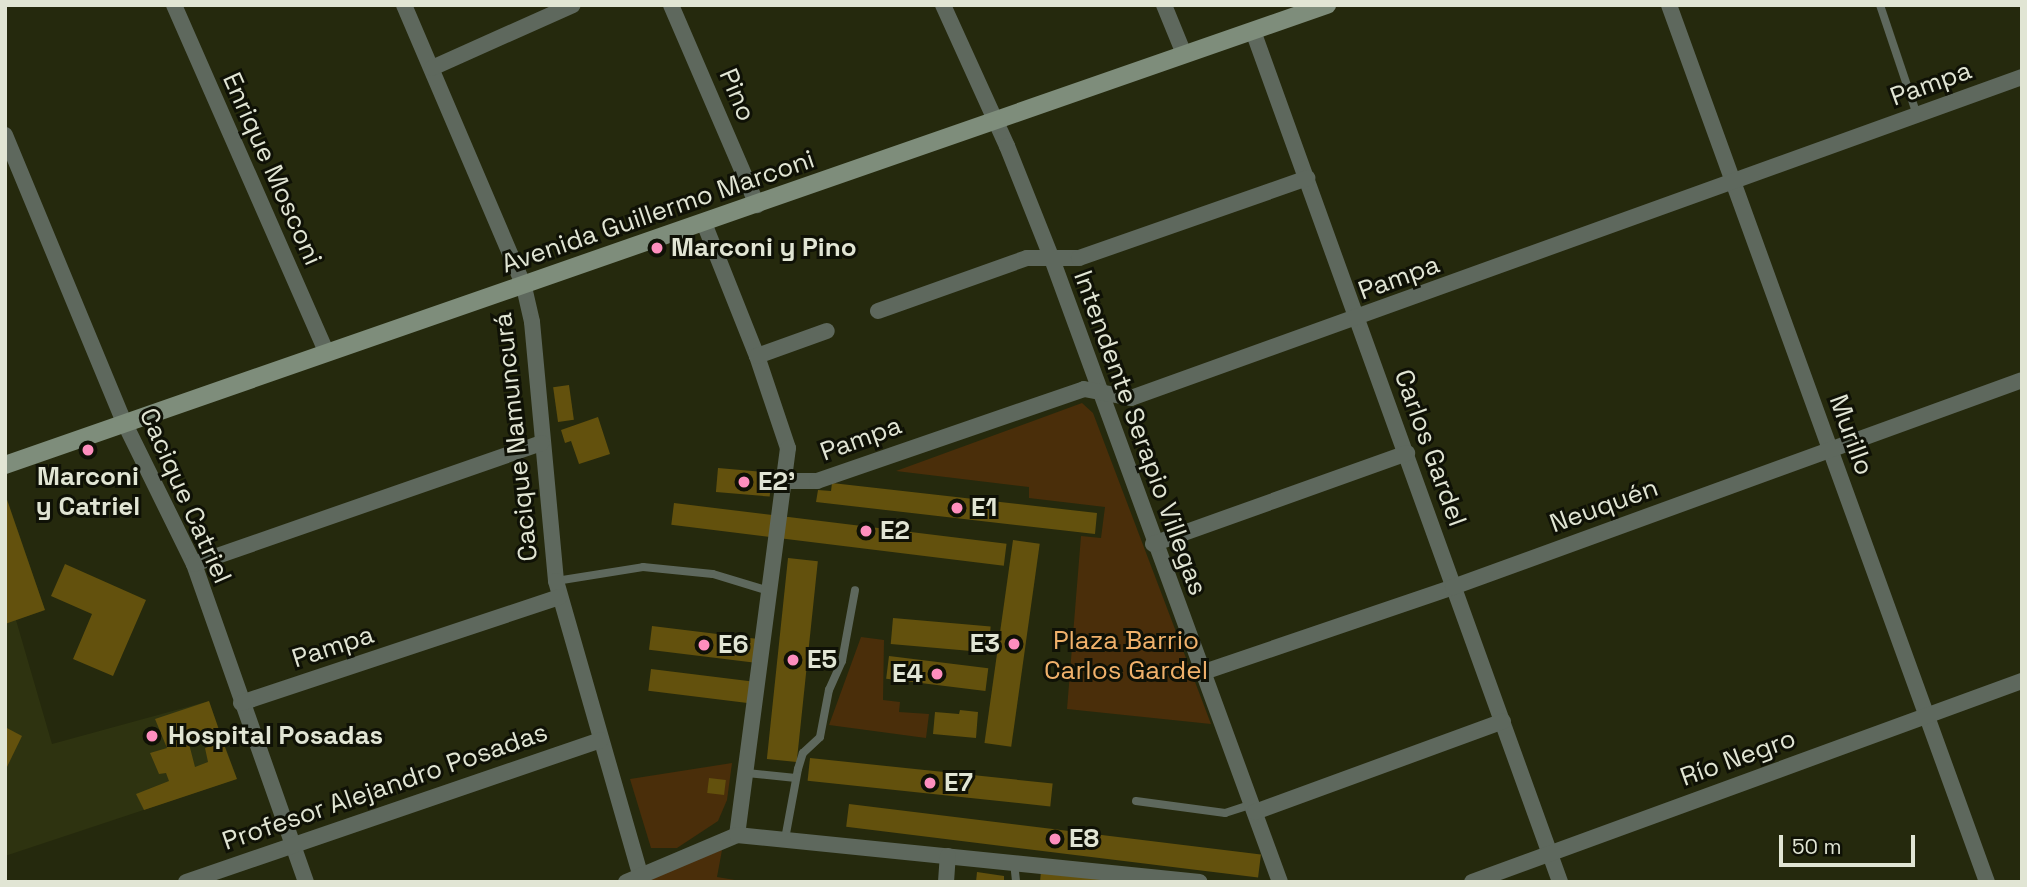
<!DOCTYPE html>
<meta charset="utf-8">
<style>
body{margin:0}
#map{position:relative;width:2027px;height:887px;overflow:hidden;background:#25290d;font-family:"Space Grotesk",sans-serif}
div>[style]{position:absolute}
.built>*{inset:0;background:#2e3310}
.green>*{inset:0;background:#4a2e0a}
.building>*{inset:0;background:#63510d;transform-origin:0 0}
.lane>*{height:8px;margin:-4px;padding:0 4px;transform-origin:4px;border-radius:4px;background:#5e685d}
.street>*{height:16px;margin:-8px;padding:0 8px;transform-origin:8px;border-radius:8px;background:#5e685d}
.secondary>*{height:18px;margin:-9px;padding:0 9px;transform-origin:9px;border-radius:9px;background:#7e8d7b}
.dots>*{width:19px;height:19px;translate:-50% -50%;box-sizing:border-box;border:4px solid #0f1106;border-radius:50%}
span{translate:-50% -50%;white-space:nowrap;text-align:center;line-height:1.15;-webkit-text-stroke:6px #0f1106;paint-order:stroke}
.street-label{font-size:26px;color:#e1e5d4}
.poi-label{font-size:26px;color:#e1e5d4;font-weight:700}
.left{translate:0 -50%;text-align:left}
.right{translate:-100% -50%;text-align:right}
.park-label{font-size:26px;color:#f0b16b}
.frame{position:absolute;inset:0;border:7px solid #e1e5d4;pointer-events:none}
.scale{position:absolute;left:1779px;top:835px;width:136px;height:32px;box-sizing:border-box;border:4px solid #e1e5d4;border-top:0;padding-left:9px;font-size:21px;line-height:24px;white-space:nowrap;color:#e1e5d4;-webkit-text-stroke:5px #0f1106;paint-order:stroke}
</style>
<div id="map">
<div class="built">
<i style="clip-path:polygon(5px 493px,45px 610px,16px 620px,52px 744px,209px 701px,237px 779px,5px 856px)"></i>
</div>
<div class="green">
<i style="clip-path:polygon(1082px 403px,1093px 413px,1211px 724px,1067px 709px,1081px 536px,1101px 538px,1105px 507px,1029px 498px,1029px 487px,896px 471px)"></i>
<i style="clip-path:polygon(861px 637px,884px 640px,883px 700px,900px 702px,899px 712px,929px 714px,926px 738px,829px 725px)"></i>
<i style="clip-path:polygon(732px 763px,727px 800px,718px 821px,677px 848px,651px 848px,630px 779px)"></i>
<i style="clip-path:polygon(722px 850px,717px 877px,747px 882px,635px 882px)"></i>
</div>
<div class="building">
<i style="left:569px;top:385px;width:35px;height:16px;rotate:82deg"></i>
<i style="clip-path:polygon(598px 417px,610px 454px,579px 464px,571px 441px,565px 443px,561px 430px)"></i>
<i style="left:718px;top:468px;width:54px;height:24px;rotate:5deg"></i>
<i style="clip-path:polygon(832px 483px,1097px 513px,1095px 534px,816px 502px,818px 490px,831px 491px)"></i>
<i style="clip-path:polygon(5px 494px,45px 610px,5px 624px)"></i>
<i style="left:674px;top:503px;width:335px;height:22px;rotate:7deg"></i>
<i style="left:1013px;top:540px;width:27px;height:205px;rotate:8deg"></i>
<i style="left:788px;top:558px;width:30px;height:202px;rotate:6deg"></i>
<i style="clip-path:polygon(65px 564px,146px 600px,113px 676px,73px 659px,92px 614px,51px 596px)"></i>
<i style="left:893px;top:618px;width:98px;height:26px;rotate:5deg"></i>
<i style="left:652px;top:626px;width:109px;height:24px;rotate:7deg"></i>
<i style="left:889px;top:656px;width:100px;height:23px;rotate:7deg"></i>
<i style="left:651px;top:669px;width:102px;height:22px;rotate:7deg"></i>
<i style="clip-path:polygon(209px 701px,219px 730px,188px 740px,195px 767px,208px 762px,205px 748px,223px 742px,237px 779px,144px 810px,136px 794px,169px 781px,166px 773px,159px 774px,150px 753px,167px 748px,155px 719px)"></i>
<i style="clip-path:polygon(960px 710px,978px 712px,976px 738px,933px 734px,935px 712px,959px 714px)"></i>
<i style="clip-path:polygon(5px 727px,22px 736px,5px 771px)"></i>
<i style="left:810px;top:758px;width:244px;height:23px;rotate:6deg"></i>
<i style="left:709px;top:778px;width:17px;height:15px;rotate:7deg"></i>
<i style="left:849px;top:804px;width:415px;height:23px;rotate:7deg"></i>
<i style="clip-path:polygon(1041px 871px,1110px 880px,1110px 882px,1040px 882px)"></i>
<i style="clip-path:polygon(977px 872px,1004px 876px,1004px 882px,976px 882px)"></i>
</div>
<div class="lane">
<i style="left:1880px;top:5px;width:116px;rotate:71.4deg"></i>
<i style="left:556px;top:581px;width:88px;rotate:-9.1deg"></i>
<i style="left:643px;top:567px;width:70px;rotate:5.7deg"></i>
<i style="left:713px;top:574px;width:59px;rotate:16.9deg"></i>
<i style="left:747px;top:773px;width:49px;rotate:5.8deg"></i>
<i style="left:1136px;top:801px;width:90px;rotate:7.7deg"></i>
<i style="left:1225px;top:813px;width:28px;rotate:-18deg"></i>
<i style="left:785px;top:839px;width:71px;rotate:-79.5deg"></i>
<i style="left:798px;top:769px;width:17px;rotate:-73deg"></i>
<i style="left:803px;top:753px;width:23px;rotate:-43deg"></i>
<i style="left:820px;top:737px;width:48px;rotate:-79.2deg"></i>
<i style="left:829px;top:690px;width:32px;rotate:-66deg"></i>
<i style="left:842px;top:661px;width:72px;rotate:-79.6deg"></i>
<i style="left:1014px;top:862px;width:20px;rotate:84deg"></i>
</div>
<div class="street">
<i style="left:174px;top:5px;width:379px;rotate:66.3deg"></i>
<i style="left:404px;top:5px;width:306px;rotate:66.9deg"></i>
<i style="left:524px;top:287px;width:36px;rotate:77deg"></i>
<i style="left:532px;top:322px;width:260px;rotate:84.7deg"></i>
<i style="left:556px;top:581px;width:308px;rotate:74deg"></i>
<i style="left:671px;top:5px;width:218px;rotate:66.7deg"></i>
<i style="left:943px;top:5px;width:155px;rotate:65.6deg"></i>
<i style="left:1007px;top:146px;width:122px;rotate:68.3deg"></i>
<i style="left:1052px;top:259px;width:663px;rotate:69.9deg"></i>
<i style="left:1164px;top:5px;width:53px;rotate:67.8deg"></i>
<i style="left:1669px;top:5px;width:933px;rotate:70.07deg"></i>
<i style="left:1253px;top:31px;width:905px;rotate:70.16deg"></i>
<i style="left:432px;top:68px;width:154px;rotate:-24.1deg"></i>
<i style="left:5px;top:135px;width:313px;rotate:67.5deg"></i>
<i style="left:125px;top:424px;width:156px;rotate:63.8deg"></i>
<i style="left:194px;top:564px;width:337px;rotate:70.6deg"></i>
<i style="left:704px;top:223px;width:143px;rotate:68.3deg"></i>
<i style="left:757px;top:356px;width:97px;rotate:71.4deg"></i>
<i style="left:788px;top:448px;width:390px;rotate:97.5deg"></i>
<i style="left:878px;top:311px;width:158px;rotate:-19.6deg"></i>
<i style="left:1027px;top:258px;width:52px"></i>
<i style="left:1079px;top:258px;width:242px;rotate:-19.3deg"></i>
<i style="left:757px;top:356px;width:74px;rotate:-19.7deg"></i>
<i style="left:785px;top:481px;width:32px"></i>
<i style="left:817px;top:481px;width:282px;rotate:-19deg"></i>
<i style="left:1084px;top:389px;width:48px;rotate:10.8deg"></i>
<i style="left:1131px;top:398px;width:947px;rotate:-19.81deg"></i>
<i style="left:1153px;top:544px;width:270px;rotate:-19.7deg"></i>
<i style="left:194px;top:564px;width:368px;rotate:-19.2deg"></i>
<i style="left:1201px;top:673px;width:266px;rotate:-18.8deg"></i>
<i style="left:1453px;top:587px;width:605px;rotate:-19.99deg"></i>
<i style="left:241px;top:703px;width:336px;rotate:-18.4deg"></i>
<i style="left:1255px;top:812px;width:264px;rotate:-20.1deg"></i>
<i style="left:186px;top:882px;width:438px;rotate:-18.9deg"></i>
<i style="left:626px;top:882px;width:121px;rotate:-22.9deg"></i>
<i style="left:737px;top:835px;width:465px;rotate:5.8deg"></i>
<i style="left:946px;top:882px;width:26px;rotate:-86deg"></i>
<i style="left:1472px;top:882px;width:586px;rotate:-20.08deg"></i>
</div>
<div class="secondary">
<i style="left:5px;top:465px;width:1400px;rotate:-19.19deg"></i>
</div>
<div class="dots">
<i style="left:657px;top:248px;background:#fe8ebe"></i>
<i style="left:88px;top:450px;background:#fe8ebe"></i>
<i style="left:744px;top:482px;background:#fe8ebe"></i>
<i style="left:957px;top:508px;background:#fe8ebe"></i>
<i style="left:866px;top:531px;background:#fe8ebe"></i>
<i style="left:1014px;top:644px;background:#fe8ebe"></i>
<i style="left:704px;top:645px;background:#fe8ebe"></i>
<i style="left:793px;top:660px;background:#fe8ebe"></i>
<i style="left:937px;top:674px;background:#fe8ebe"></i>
<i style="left:152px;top:736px;background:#fe8ebe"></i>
<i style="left:930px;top:783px;background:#fe8ebe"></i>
<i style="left:1055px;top:839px;background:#fe8ebe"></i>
</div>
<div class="street-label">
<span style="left:1931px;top:84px;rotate:-20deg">Pampa</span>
<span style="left:737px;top:95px;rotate:67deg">Pino</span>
<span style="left:272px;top:169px;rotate:66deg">Enrique Mosconi</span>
<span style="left:658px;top:212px;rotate:-19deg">Avenida Guillermo Marconi</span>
<span style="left:1399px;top:278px;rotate:-20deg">Pampa</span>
<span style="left:1140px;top:433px;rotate:70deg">Intendente Serapio Villegas</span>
<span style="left:1851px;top:435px;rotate:70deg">Murillo</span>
<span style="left:516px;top:437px;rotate:-96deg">Cacique Namuncurá</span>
<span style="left:861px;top:439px;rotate:-20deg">Pampa</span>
<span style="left:1430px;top:448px;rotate:70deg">Carlos Gardel</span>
<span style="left:185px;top:496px;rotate:66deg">Cacique Catriel</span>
<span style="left:1604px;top:506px;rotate:-20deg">Neuquén</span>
<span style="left:333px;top:647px;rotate:-18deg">Pampa</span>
<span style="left:1738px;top:758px;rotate:-20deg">Río Negro</span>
<span style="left:385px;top:787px;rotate:-19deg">Profesor Alejandro Posadas</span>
</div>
<div class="poi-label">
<span class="left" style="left:671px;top:248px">Marconi y Pino</span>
<span style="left:88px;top:492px">Marconi<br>y Catriel</span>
<span class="left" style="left:758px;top:482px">E2'</span>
<span class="left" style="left:971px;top:508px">E1</span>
<span class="left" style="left:880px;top:531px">E2</span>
<span class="right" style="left:1000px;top:644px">E3</span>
<span class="left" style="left:718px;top:645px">E6</span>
<span class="left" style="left:807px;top:660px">E5</span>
<span class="right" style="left:923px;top:674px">E4</span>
<span class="left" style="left:168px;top:736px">Hospital Posadas</span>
<span class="left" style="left:944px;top:783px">E7</span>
<span class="left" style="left:1069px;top:839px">E8</span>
</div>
<div class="park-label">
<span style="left:1126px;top:656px">Plaza Barrio<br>Carlos Gardel</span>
</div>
<div class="frame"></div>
<div class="scale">50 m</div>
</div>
